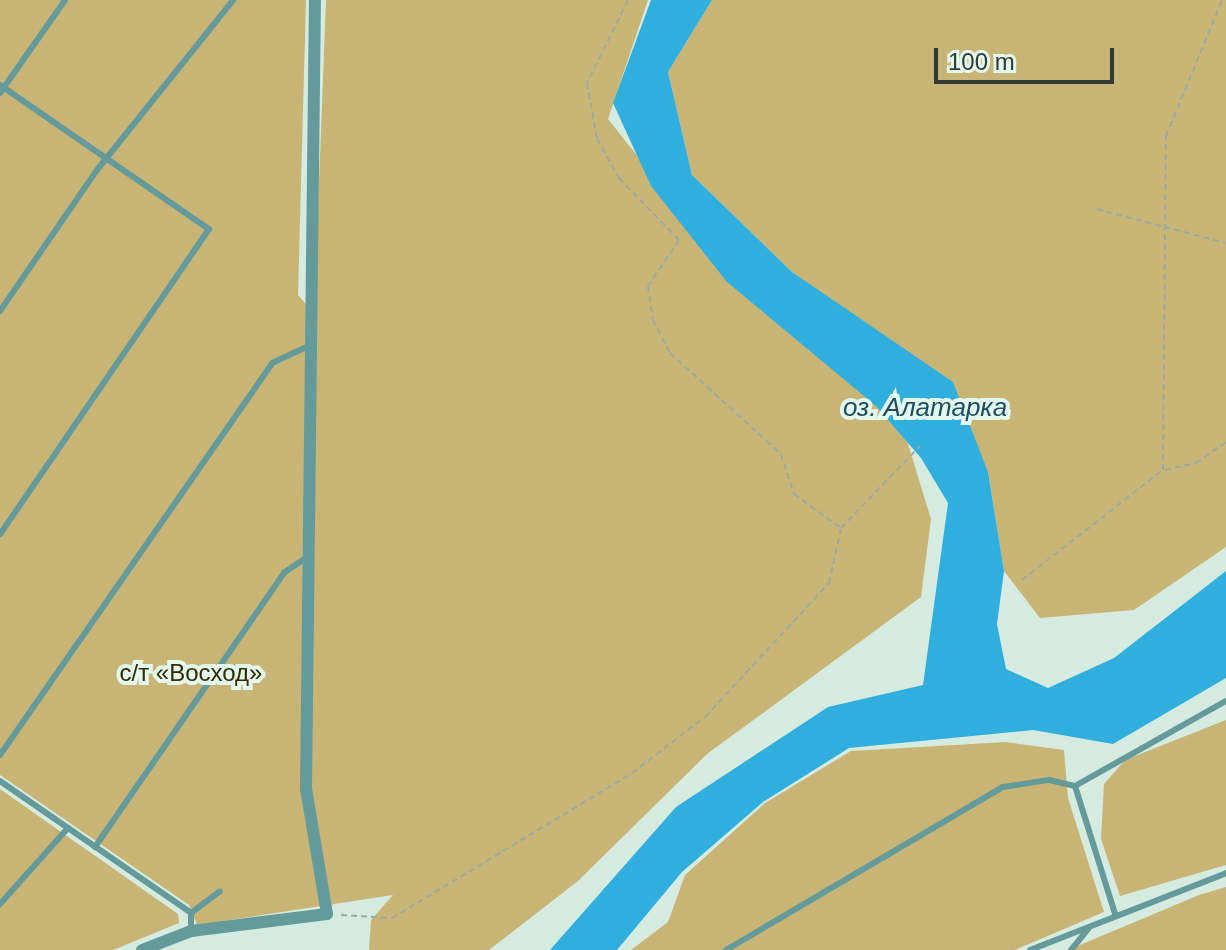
<!DOCTYPE html>
<meta charset="utf-8">
<style>
body{margin:0}
#map{position:relative;width:1226px;height:950px;overflow:hidden;background:#d6ebdf;font-family:Helvetica,sans-serif}
div>[style]{position:absolute}
.green>*{inset:0;background:#c8b576}
.water>*{inset:0;background:#30aede}
.path>*{height:2px;margin-top:-1px;transform-origin:0;background:repeating-linear-gradient(90deg,#9aaaa1 0 6px,transparent 0 10px)}
.lane>*{height:6px;margin:-3px;padding:0 3px;transform-origin:3px;border-radius:3px;background:#659a9a}
.street>*{height:12px;margin:-6px;padding:0 6px;transform-origin:6px;border-radius:6px;background:#659a9a}
span{translate:-50% -50%;white-space:nowrap;text-align:center;line-height:1.15;-webkit-text-stroke:8px #e3f8ec;paint-order:stroke}
.park-label{font-size:24px;color:#352900}
.water-label{font-size:26px;color:#1c4d62;font-style:italic}
.scale{position:absolute;left:934px;top:48px;width:180px;height:36px;box-sizing:border-box;border:4px solid #323a36;border-top:0;padding-left:10px;font-size:24px;line-height:28px;white-space:nowrap;color:#323a36;-webkit-text-stroke:6px #e3f8ec;paint-order:stroke}
</style>
<div id="map">
<div class="green">
<i style="clip-path:polygon(0 0,306px 0,298px 295px,314px 314px,326px 0,648px 0,608px 119px,690px 222px,901px 421px,931px 519px,921px 597px,707px 754px,578px 881px,489px 950px,369px 950px,371px 920px,393px 895px,197px 925px,189px 905px,0 775px)"></i>
<i style="clip-path:polygon(712px 0,1226px 0,1226px 547px,1134px 610px,1040px 618px,1004px 571px,988px 472px,860px 325px,792px 272px,692px 175px,668px 72px)"></i>
<i style="clip-path:polygon(1226px 720px,1226px 865px,1120px 896px,1101px 839px,1104px 784px,1125px 760px)"></i>
<i style="clip-path:polygon(1006px 742px,1064px 750px,1068px 798px,1104px 912px,1015px 950px,631px 950px,668px 922px,685px 875px,765px 803px,851px 751px)"></i>
<i style="clip-path:polygon(0 789px,178px 914px,179px 923px,113px 950px,0 950px)"></i>
<i style="clip-path:polygon(1226px 887px,1226px 950px,1068px 950px,1199px 895px)"></i>
</div>
<div class="water">
<i style="clip-path:polygon(651px 0,712px 0,668px 72px,692px 175px,792px 272px,953px 382px,988px 472px,1004px 571px,997px 624px,1006px 669px,1048px 688px,1114px 658px,1226px 571px,1226px 678px,1113px 744px,1033px 730px,849px 748px,763px 802px,682px 872px,617px 950px,550px 950px,676px 807px,828px 707px,923px 685px,948px 503px,921px 458px,876px 406px,727px 282px,651px 186px,613px 103px)"></i>
</div>
<div class="path">
<i style="left:628px;top:0;width:93px;rotate:116.3deg"></i>
<i style="left:587px;top:83px;width:57px;rotate:79.9deg"></i>
<i style="left:597px;top:139px;width:45px;rotate:60.6deg"></i>
<i style="left:619px;top:178px;width:86px;rotate:45.9deg"></i>
<i style="left:679px;top:240px;width:55px;rotate:124deg"></i>
<i style="left:648px;top:286px;width:34px;rotate:82deg"></i>
<i style="left:653px;top:320px;width:37px;rotate:63deg"></i>
<i style="left:670px;top:353px;width:150px;rotate:42.3deg"></i>
<i style="left:781px;top:454px;width:42px;rotate:72deg"></i>
<i style="left:794px;top:494px;width:58px;rotate:35.9deg"></i>
<i style="left:841px;top:528px;width:114px;rotate:-46.1deg"></i>
<i style="left:1097px;top:209px;width:133px;rotate:14.8deg"></i>
<i style="left:1165px;top:470px;width:32px;rotate:-13deg"></i>
<i style="left:1196px;top:463px;width:37px;rotate:-35deg"></i>
<i style="left:1022px;top:580px;width:179px;rotate:-38deg"></i>
<i style="left:1163px;top:470px;width:334px;rotate:-89.5deg"></i>
<i style="left:1166px;top:136px;width:147px;rotate:-67.6deg"></i>
<i style="left:341px;top:915px;width:51px;rotate:3.4deg"></i>
<i style="left:392px;top:918px;width:280px;rotate:-31.1deg"></i>
<i style="left:632px;top:773px;width:92px;rotate:-37.5deg"></i>
<i style="left:705px;top:717px;width:183px;rotate:-47.2deg"></i>
<i style="left:829px;top:583px;width:55px;rotate:-77.5deg"></i>
</div>
<div class="lane">
<i style="left:0;top:85px;width:254px;rotate:34.6deg"></i>
<i style="left:209px;top:229px;width:370px;rotate:124.4deg"></i>
<i style="left:0;top:93px;width:113px;rotate:-55deg"></i>
<i style="left:0;top:311px;width:171px;rotate:-55.5deg"></i>
<i style="left:97px;top:170px;width:218px;rotate:-51.3deg"></i>
<i style="left:0;top:755px;width:477px;rotate:-55.2deg"></i>
<i style="left:272px;top:363px;width:38px;rotate:-25deg"></i>
<i style="left:0;top:781px;width:232px;rotate:34.6deg"></i>
<i style="left:191px;top:913px;width:17px;rotate:90deg"></i>
<i style="left:1075px;top:786px;width:173px;rotate:-29.4deg"></i>
<i style="left:95px;top:847px;width:334px;rotate:-55.4deg"></i>
<i style="left:285px;top:572px;width:25px;rotate:-34deg"></i>
<i style="left:0;top:904px;width:102px;rotate:-48.2deg"></i>
<i style="left:191px;top:913px;width:36px;rotate:-37deg"></i>
<i style="left:726px;top:950px;width:321px;rotate:-30.5deg"></i>
<i style="left:1003px;top:787px;width:47px;rotate:-8.7deg"></i>
<i style="left:1049px;top:780px;width:27px;rotate:13deg"></i>
<i style="left:1075px;top:786px;width:134px;rotate:72.6deg"></i>
<i style="left:1030px;top:950px;width:211px;rotate:-21.4deg"></i>
<i style="left:1071px;top:950px;width:27px;rotate:-51deg"></i>
</div>
<div class="street">
<i style="left:142px;top:950px;width:53px;rotate:-21.2deg"></i>
<i style="left:191px;top:931px;width:137px;rotate:-7.1deg"></i>
<i style="left:327px;top:914px;width:127px;rotate:-99.5deg"></i>
<i style="left:306px;top:789px;width:789px;rotate:-89.35deg"></i>
</div>
<div class="park-label">
<span style="left:191px;top:673px">с/т «Восход»</span>
</div>
<div class="water-label">
<span style="left:925px;top:408px">оз. Алатарка</span>
</div>
<div class="scale">100 m</div>
</div>
